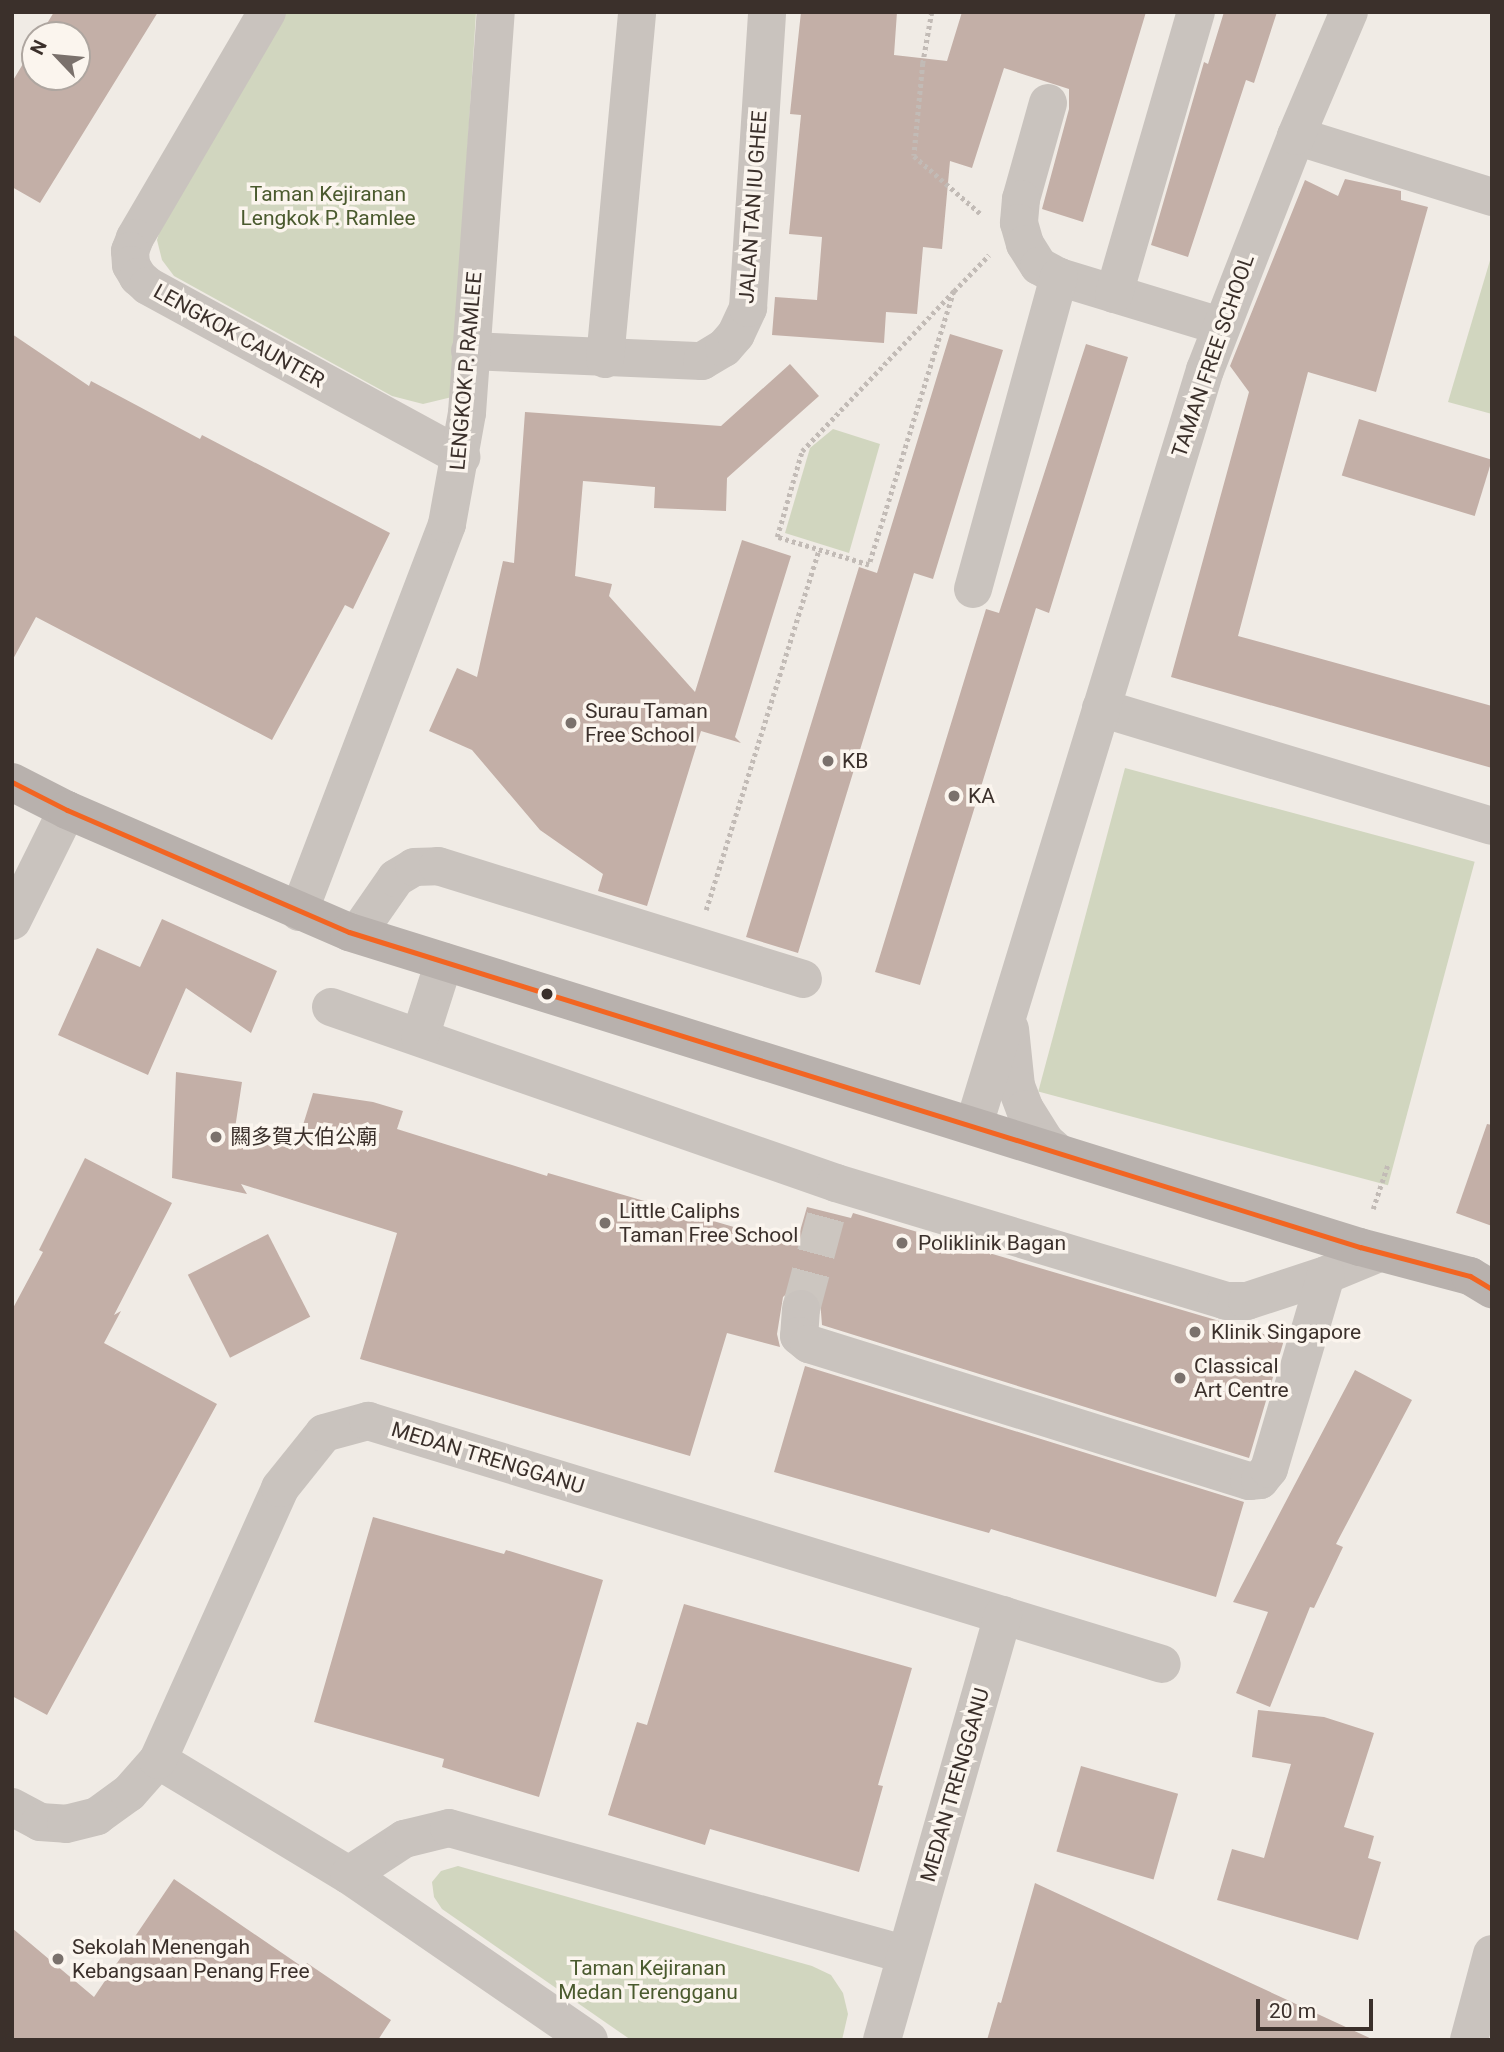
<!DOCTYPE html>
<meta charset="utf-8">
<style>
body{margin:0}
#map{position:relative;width:1504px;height:2052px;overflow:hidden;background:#f0ebe5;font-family:Roboto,"Noto Sans SC",sans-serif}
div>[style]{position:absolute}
.green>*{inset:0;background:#d1d6bf;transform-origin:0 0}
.building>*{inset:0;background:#c3afa7;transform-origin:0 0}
.minor-tunnel>*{height:38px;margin-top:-19px;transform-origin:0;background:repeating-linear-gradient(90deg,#ccc6c0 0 38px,transparent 0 57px)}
.path>*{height:4.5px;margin-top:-2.25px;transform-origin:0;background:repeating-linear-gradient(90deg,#c2bbb6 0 3.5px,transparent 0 7px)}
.minor>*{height:38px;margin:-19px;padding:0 19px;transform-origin:19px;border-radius:19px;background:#c9c3be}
.major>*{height:38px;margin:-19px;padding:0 19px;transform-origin:19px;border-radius:19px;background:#b8b1ad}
.bus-1>*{height:5px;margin:-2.5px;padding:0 2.5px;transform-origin:2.5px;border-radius:2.5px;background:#f26522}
.dots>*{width:19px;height:19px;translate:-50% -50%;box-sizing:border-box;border:4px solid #fbf5ee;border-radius:50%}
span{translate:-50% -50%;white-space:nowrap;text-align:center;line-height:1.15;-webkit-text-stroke:7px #fbf5ee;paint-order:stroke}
.park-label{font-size:21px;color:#4a5a2e}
.street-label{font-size:21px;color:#3b302b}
.poi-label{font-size:21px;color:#3b302b}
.left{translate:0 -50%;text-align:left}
.frame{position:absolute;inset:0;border:14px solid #3b302b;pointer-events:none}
.north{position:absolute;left:21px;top:21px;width:70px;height:70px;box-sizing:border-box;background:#fbf5ee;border:2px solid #aea6a0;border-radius:50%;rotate:296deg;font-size:19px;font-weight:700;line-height:28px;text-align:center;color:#3b302b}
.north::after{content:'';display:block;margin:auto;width:24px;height:32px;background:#7a716c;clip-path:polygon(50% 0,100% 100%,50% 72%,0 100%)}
.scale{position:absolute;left:1256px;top:1999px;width:117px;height:32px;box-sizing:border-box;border:4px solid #3b302b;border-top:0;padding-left:9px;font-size:21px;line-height:24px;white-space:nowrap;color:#3b302b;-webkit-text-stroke:5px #fbf5ee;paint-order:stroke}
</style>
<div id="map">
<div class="green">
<i style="clip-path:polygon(286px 12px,476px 12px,452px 397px,423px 404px,392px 396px,174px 276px,162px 260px,157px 240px,163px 220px)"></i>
<i style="clip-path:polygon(1491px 257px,1492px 257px,1492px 414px,1448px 402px)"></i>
<i style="clip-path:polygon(833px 429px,880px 444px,849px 553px,785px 533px,810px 448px)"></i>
<i style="left:1125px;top:768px;width:362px;height:335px;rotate:15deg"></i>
<i style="clip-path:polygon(458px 1866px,812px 1966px,831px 1975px,843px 1993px,848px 2014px,842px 2040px,631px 2040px,442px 1909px,434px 1897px,432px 1882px,441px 1871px)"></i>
</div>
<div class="building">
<i style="clip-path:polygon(54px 12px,158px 12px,40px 203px,12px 187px,12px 82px,35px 44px,35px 77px,77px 77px,77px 35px,40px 35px)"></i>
<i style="clip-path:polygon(801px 12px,897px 12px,894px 55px,947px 61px,962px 12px,1146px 12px,1083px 222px,1042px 209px,1069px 109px,1069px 89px,1004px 68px,972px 168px,950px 161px,942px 249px,923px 247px,917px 314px,886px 312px,884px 343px,772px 335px,775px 297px,817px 300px,822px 237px,789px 234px,801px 115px,790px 114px)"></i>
<i style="clip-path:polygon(1224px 12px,1277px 12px,1254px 83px,1246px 80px,1188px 257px,1151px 245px,1204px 62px,1208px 64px)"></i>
<i style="clip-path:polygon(1345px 179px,1401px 191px,1401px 200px,1428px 207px,1376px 392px,1308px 372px,1238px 636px,1492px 706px,1492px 768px,1171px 677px,1249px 392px,1230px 366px,1305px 180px,1338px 196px)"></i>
<i style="clip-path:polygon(12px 334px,89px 386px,91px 381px,200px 439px,202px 435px,390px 533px,353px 609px,345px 605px,272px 740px,36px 617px,12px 661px)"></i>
<i style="clip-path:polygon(950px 334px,1003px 350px,933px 579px,914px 573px,798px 953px,746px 937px,859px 567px,877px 573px)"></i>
<i style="clip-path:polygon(1086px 344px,1128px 357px,1049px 613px,1036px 608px,920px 985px,875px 972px,986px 609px,999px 613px)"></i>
<i style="clip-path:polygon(790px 364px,819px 396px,727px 478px,726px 511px,654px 508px,655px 487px,583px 481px,575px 576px,612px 584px,609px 596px,695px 692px,742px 540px,791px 556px,735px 737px,741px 743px,701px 731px,647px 906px,598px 891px,603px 874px,540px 830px,472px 750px,429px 731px,457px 668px,477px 677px,503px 561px,514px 563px,525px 412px,721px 426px)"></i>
<i style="left:1359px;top:419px;width:139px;height:59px;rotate:17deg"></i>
<i style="clip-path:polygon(162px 919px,277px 971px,251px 1033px,186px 988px,148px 1075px,58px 1035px,97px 948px,140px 967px)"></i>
<i style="clip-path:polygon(176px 1072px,242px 1082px,234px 1135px,298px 1141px,313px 1093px,373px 1102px,403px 1111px,397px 1129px,547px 1176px,548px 1173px,796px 1245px,807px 1207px,851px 1218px,853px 1213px,1284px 1340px,1249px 1458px,822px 1325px,820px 1299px,813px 1291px,803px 1287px,792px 1289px,783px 1297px,777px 1334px,780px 1347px,727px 1333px,690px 1456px,360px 1359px,397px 1233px,241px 1184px,247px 1194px,172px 1178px)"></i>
<i style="clip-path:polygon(1487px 1124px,1492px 1125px,1492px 1226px,1456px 1213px)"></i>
<i style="clip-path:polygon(85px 1158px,172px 1203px,114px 1315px,121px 1311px,104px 1343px,217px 1404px,47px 1715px,12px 1696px,12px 1310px,43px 1252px,39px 1250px)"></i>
<i style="left:268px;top:1234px;width:93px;height:90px;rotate:63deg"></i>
<i style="clip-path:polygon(805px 1366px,1244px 1502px,1216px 1597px,991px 1529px,989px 1533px,774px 1472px)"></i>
<i style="clip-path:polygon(1355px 1370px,1412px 1400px,1336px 1544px,1343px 1547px,1314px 1608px,1310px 1607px,1270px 1707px,1236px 1693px,1268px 1612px,1233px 1602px)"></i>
<i style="clip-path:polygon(373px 1517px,504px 1554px,506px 1550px,603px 1580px,539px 1797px,442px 1767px,444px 1759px,314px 1722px)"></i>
<i style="clip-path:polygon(684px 1604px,912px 1668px,878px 1785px,883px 1786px,859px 1872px,710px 1829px,705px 1845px,608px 1815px,637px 1722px,647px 1725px)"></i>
<i style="clip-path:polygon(1258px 1710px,1324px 1717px,1374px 1733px,1344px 1827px,1374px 1836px,1368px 1858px,1381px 1862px,1358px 1940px,1217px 1900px,1232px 1849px,1264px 1858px,1291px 1764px,1252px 1757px)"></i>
<i style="left:1081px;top:1766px;width:101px;height:89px;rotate:16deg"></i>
<i style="clip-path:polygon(174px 1879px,304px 1968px,307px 1963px,391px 2020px,378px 2040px,12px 2040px,12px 1928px,94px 1997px)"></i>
<i style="clip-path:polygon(1035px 1883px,1216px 1967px,1374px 2040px,987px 2040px,998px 2002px,1001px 2003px)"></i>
</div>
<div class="minor-tunnel">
<i style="left:801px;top:1309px;width:100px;rotate:-75deg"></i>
</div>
<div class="path">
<i style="left:932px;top:12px;width:52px;rotate:100deg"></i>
<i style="left:923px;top:63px;width:93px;rotate:95.5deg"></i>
<i style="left:914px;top:156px;width:90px;rotate:40.9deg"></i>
<i style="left:954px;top:291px;width:287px;rotate:107.2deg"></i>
<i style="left:869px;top:565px;width:96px;rotate:-163.1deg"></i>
<i style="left:777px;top:537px;width:90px;rotate:-73.8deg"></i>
<i style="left:802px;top:451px;width:221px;rotate:-46.5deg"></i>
<i style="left:954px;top:291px;width:50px;rotate:-45.8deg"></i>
<i style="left:706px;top:910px;width:377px;rotate:-72.6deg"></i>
<i style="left:1373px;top:1209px;width:47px;rotate:-71.6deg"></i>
</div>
<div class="minor">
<i style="left:267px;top:12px;width:262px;rotate:120.3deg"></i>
<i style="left:135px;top:238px;width:14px;rotate:111deg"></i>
<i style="left:130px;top:251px;width:14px;rotate:86deg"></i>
<i style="left:131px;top:265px;width:14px;rotate:60deg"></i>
<i style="left:138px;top:277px;width:13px;rotate:42deg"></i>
<i style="left:148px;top:286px;width:357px;rotate:28.6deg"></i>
<i style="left:1048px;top:103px;width:100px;rotate:105.7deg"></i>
<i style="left:1021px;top:199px;width:24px;rotate:95deg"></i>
<i style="left:1019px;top:223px;width:22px;rotate:74deg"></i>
<i style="left:1025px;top:244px;width:26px;rotate:58deg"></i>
<i style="left:1039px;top:266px;width:23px;rotate:29deg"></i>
<i style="left:1059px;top:277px;width:168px;rotate:16.9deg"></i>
<i style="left:1296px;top:136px;width:205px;rotate:17.3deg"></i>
<i style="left:1114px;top:294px;width:294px;rotate:-73.8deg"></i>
<i style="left:470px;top:351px;width:232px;rotate:2.5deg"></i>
<i style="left:702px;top:361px;width:26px;rotate:-31deg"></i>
<i style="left:724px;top:348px;width:18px;rotate:-49deg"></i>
<i style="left:736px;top:334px;width:29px;rotate:-65deg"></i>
<i style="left:748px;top:308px;width:297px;rotate:-86.3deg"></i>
<i style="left:605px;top:359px;width:348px;rotate:-84.7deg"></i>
<i style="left:973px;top:589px;width:324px;rotate:-74.6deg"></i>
<i style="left:1101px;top:708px;width:408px;rotate:16.8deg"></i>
<i style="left:299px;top:912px;width:415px;rotate:-69.1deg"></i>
<i style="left:447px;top:524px;width:113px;rotate:-79.8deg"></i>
<i style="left:467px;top:413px;width:402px;rotate:-85.9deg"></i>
<i style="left:12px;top:921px;width:124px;rotate:-63.6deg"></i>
<i style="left:357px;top:934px;width:68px;rotate:-55.1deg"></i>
<i style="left:396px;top:878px;width:21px;rotate:-31deg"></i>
<i style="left:414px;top:867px;width:24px;rotate:-2deg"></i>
<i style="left:438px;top:866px;width:382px;rotate:17.2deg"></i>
<i style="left:331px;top:1007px;width:535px;rotate:19.21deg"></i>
<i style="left:836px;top:1183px;width:407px;rotate:16.8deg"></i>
<i style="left:1226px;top:1301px;width:21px"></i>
<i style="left:1247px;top:1301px;width:83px;rotate:-18.2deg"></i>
<i style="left:1326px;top:1275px;width:57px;rotate:-22.5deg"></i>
<i style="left:1010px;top:1029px;width:57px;rotate:84deg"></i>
<i style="left:1016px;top:1086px;width:25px;rotate:69deg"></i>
<i style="left:1025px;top:1109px;width:39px;rotate:58deg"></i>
<i style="left:1046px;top:1142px;width:13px;rotate:42deg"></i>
<i style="left:420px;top:1037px;width:79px;rotate:-72.3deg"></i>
<i style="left:974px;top:1125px;width:790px;rotate:-72.99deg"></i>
<i style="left:1205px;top:370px;width:251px;rotate:-68.7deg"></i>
<i style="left:1296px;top:136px;width:135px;rotate:-66.9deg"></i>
<i style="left:801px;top:1309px;width:27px;rotate:94deg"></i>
<i style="left:799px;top:1336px;width:13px;rotate:39deg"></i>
<i style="left:809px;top:1344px;width:461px;rotate:17.3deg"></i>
<i style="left:1249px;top:1481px;width:11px;rotate:-5deg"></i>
<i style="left:1260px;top:1480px;width:14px;rotate:-51deg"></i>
<i style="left:1269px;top:1469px;width:202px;rotate:-73.6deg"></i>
<i style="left:158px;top:1760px;width:223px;rotate:31.1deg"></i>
<i style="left:349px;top:1875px;width:291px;rotate:34.5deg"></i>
<i style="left:12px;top:1807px;width:32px;rotate:28deg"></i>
<i style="left:40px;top:1822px;width:26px;rotate:4deg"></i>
<i style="left:66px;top:1824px;width:32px;rotate:-14deg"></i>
<i style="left:97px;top:1816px;width:39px;rotate:-36deg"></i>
<i style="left:129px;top:1793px;width:44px;rotate:-48.7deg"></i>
<i style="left:158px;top:1760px;width:298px;rotate:-65.8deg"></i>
<i style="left:280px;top:1488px;width:70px;rotate:-51.3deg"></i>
<i style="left:324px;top:1433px;width:46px;rotate:-15.3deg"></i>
<i style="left:368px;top:1421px;width:830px;rotate:17.02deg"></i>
<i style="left:349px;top:1875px;width:66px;rotate:-33.2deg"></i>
<i style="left:404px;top:1839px;width:46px;rotate:-13.7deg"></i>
<i style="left:449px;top:1828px;width:474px;rotate:15.5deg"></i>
<i style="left:882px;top:2040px;width:442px;rotate:-74.1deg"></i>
<i style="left:1469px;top:2040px;width:89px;rotate:-75deg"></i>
</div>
<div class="major">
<i style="left:12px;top:782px;width:62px;rotate:27deg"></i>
<i style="left:67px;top:810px;width:307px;rotate:23.4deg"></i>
<i style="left:349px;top:932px;width:1059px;rotate:17.31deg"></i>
<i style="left:1360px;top:1247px;width:114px;rotate:14.8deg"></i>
<i style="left:1470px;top:1276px;width:26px;rotate:31deg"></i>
</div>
<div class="bus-1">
<i style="left:12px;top:782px;width:62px;rotate:27deg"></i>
<i style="left:67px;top:810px;width:307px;rotate:23.4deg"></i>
<i style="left:349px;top:932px;width:1059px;rotate:17.31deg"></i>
<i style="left:1360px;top:1247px;width:114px;rotate:14.8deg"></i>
<i style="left:1470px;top:1276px;width:26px;rotate:31deg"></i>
</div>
<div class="dots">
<i style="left:571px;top:723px;background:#7a716c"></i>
<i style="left:828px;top:761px;background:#7a716c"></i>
<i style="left:954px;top:796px;background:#7a716c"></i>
<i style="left:547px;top:994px;background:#3b302b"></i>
<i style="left:216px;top:1137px;background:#7a716c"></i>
<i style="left:605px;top:1223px;background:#7a716c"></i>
<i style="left:902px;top:1243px;background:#7a716c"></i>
<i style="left:1195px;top:1332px;background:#7a716c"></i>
<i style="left:1180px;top:1378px;background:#7a716c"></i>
<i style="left:58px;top:1959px;background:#7a716c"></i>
</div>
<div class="park-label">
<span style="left:328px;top:206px">Taman Kejiranan<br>Lengkok P. Ramlee</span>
<span style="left:648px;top:1980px">Taman Kejiranan<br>Medan Terengganu</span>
</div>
<div class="street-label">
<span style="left:753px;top:207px;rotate:-86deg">JALAN TAN IU GHEE</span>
<span style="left:239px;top:336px;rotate:29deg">LENGKOK CAUNTER</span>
<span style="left:1213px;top:356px;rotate:-71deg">TAMAN FREE SCHOOL</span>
<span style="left:466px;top:371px;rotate:-85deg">LENGKOK P. RAMLEE</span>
<span style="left:488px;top:1458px;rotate:17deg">MEDAN TRENGGANU</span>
<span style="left:955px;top:1785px;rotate:-74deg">MEDAN TRENGGANU</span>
</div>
<div class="poi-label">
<span class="left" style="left:585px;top:723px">Surau Taman<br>Free School</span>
<span class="left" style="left:842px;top:761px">KB</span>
<span class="left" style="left:968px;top:796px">KA</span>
<span class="left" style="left:230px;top:1137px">闗多賀大伯公廟</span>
<span class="left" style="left:619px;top:1223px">Little Caliphs<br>Taman Free School</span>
<span class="left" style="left:918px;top:1243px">Poliklinik Bagan</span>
<span class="left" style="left:1211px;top:1332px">Klinik Singapore</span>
<span class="left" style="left:1194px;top:1378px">Classical<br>Art Centre</span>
<span class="left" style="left:72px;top:1959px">Sekolah Menengah<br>Kebangsaan Penang Free</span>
</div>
<div class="frame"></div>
<div class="north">N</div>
<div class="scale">20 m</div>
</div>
